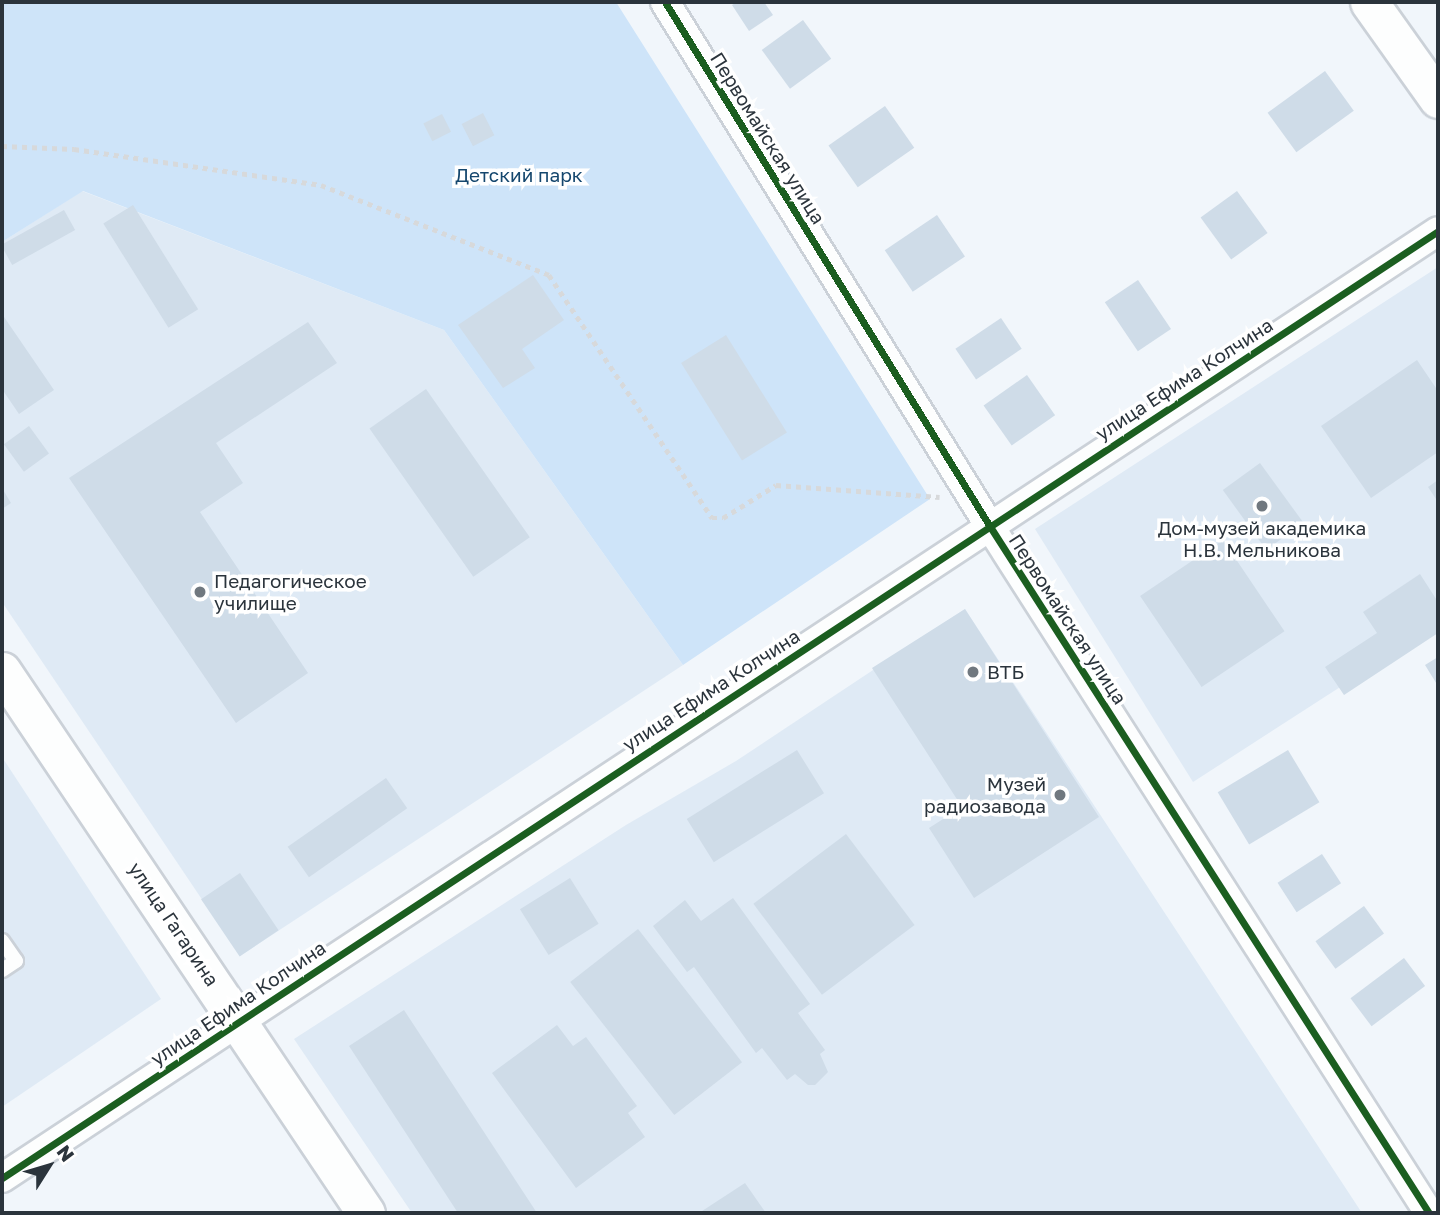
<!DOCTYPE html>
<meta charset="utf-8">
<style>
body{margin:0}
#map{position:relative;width:1440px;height:1215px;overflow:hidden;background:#f1f6fb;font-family:"Golos Text",sans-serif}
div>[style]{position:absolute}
.built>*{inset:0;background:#dfeaf5}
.green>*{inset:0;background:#cee4f9}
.building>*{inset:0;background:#cfdce8;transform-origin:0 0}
.path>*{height:4.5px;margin-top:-2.25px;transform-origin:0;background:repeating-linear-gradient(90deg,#d7d9db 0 5px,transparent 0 10px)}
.roads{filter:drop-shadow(2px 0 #cbd1d8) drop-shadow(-2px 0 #cbd1d8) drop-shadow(0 2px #cbd1d8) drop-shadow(0 -2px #cbd1d8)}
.service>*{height:14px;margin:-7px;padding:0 7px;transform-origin:7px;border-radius:7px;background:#fdfefe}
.minor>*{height:28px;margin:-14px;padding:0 14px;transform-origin:14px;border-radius:14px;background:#fdfefe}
.tertiary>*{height:37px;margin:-18.5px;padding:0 18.5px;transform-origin:18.5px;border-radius:18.5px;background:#fdfefe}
.cycleway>*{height:7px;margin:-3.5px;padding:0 3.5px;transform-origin:3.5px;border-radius:3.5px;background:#1b5e20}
.dots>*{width:19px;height:19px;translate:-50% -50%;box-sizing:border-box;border:4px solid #fff;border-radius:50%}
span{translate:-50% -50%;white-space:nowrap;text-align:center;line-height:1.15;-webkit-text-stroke:7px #fff;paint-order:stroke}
.street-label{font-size:19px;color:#2b343c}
.park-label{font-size:19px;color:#15476e}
.poi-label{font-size:19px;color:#2b343c}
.left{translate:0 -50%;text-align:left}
.right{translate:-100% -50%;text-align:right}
.frame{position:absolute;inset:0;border:4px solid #2b343c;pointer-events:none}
.north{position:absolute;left:14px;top:1131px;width:70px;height:70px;-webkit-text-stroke:5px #fff;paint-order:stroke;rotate:53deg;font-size:19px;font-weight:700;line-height:28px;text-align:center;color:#2b343c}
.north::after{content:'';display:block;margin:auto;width:24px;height:32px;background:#2b343c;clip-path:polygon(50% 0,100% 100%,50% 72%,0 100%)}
</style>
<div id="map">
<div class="built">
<i style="clip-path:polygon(82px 191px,444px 330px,683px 665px,240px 956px,2px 602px,2px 242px)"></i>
<i style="clip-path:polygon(1438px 267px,1438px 624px,1193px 782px,1035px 529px)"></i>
<i style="clip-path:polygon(965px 609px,1362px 1213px,412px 1213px,294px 1039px,626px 825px,736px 761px)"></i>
<i style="clip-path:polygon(2px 757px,161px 999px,2px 1107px)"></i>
</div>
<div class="green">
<i style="clip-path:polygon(2px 2px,616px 2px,930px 499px,683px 665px,444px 330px,83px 191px,2px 242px)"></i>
</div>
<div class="building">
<i style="clip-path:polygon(737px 2px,764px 2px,773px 15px,749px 31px,732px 5px)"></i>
<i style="left:803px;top:20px;width:48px;height:51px;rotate:54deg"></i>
<i style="left:1325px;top:71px;width:49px;height:71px;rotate:54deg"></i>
<i style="left:885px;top:106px;width:51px;height:69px;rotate:55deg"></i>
<i style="left:483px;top:113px;width:25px;height:24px;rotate:63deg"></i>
<i style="left:442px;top:114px;width:20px;height:21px;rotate:63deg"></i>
<i style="left:1237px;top:191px;width:52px;height:45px;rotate:54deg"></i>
<i style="left:133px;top:205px;width:123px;height:35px;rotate:58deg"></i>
<i style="left:64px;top:210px;width:23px;height:72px;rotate:61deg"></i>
<i style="left:937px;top:215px;width:50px;height:63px;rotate:56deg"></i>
<i style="clip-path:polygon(533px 275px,564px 320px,522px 349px,535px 368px,503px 388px,458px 325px)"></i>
<i style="left:1138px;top:280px;width:59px;height:40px;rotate:56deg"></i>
<i style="clip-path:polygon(2px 314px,54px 390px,19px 414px,2px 389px)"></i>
<i style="left:1001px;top:318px;width:37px;height:55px;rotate:56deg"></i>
<i style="clip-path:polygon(308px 322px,337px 363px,216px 443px,243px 483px,200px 512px,308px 673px,236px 723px,69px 478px)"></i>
<i style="left:726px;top:335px;width:115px;height:53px;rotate:58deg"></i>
<i style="clip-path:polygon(1417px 360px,1438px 391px,1438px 452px,1371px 498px,1321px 426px)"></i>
<i style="left:1027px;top:375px;width:49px;height:53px;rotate:55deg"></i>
<i style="left:426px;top:389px;width:181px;height:69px;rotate:55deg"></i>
<i style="left:29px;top:426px;width:34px;height:31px;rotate:54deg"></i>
<i style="left:1260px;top:463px;width:74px;height:46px;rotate:54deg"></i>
<i style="clip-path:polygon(1438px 480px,1438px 502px,1428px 487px)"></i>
<i style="clip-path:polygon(2px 488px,11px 503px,2px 509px)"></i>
<i style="left:1223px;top:540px;width:110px;height:100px;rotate:56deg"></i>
<i style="clip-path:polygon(1420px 574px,1438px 602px,1438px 633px,1344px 695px,1325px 667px,1377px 633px,1363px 612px)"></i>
<i style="clip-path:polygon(965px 609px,1099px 817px,974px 898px,929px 828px,962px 807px,872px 668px)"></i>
<i style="clip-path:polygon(1438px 657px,1438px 686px,1425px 665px)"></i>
<i style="left:797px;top:750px;width:51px;height:130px;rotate:58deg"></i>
<i style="left:1288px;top:750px;width:61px;height:82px;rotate:59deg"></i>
<i style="left:386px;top:778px;width:37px;height:120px;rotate:55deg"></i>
<i style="left:846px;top:834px;width:114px;height:116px;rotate:53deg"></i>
<i style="left:1322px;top:854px;width:35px;height:53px;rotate:57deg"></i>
<i style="left:240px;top:873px;width:69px;height:47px;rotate:56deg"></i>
<i style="left:570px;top:878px;width:54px;height:59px;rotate:58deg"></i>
<i style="clip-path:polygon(733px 898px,810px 1004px,798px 1013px,825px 1050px,820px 1054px,828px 1072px,815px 1085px,808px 1085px,795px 1074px,787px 1080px,762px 1048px,756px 1053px,694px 967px,687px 972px,653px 926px,685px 900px,701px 921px)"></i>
<i style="left:1364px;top:906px;width:34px;height:60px;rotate:54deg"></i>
<i style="left:638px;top:929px;width:169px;height:86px;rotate:52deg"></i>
<i style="left:1404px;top:958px;width:35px;height:67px;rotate:53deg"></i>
<i style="clip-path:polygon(404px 1010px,537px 1213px,458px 1213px,349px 1046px)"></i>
<i style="clip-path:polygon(557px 1025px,573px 1046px,586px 1037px,637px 1106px,628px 1113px,645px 1137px,576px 1188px,492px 1073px)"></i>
<i style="clip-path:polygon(745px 1183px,766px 1213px,699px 1213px)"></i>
</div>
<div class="path">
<i style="left:2px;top:146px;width:72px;rotate:2.4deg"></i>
<i style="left:74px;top:149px;width:250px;rotate:8.3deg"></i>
<i style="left:321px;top:185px;width:245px;rotate:21.5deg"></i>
<i style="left:549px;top:275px;width:293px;rotate:56.1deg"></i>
<i style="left:712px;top:518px;width:11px"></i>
<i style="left:723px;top:518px;width:62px;rotate:-31.9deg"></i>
<i style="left:776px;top:485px;width:164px;rotate:4.2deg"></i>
</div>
<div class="roads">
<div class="service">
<i style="left:2px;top:941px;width:24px;rotate:55deg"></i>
<i style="left:16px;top:961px;width:17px;rotate:147deg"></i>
</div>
<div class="minor">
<i style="left:665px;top:2px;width:615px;rotate:58.22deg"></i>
<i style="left:989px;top:525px;width:817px;rotate:57.4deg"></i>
<i style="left:2px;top:1178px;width:1720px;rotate:-33.4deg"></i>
</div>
<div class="tertiary">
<i style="left:1369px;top:2px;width:119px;rotate:54.6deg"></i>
<i style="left:2px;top:671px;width:653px;rotate:56.12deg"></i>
</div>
</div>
<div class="cycleway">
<i style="left:665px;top:2px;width:615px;rotate:58.22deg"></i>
<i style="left:989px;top:525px;width:817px;rotate:57.4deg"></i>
<i style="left:2px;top:1178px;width:1720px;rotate:-33.4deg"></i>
</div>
<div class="dots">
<i style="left:1262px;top:506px;background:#70787f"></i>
<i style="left:200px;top:592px;background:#70787f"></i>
<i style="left:973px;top:672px;background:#70787f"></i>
<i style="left:1060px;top:795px;background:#70787f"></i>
</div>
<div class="street-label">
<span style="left:768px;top:138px;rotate:58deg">Первомайская улица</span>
<span style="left:1184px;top:379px;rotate:-33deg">улица Ефима Колчина</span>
<span style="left:1068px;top:619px;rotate:57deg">Первомайская улица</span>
<span style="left:711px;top:690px;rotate:-33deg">улица Ефима Колчина</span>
<span style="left:174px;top:924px;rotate:56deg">улица Гагарина</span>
<span style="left:238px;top:1003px;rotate:-34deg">улица Ефима Колчина</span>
</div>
<div class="park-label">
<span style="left:519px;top:175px">Детский парк</span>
</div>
<div class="poi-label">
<span style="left:1262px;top:539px">Дом-музей академика<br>Н.В. Мельникова</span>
<span class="left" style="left:214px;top:592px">Педагогическое<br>училище</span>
<span class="left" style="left:987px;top:672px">ВТБ</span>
<span class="right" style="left:1046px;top:795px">Музей<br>радиозавода</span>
</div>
<div class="frame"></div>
<div class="north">N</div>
</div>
